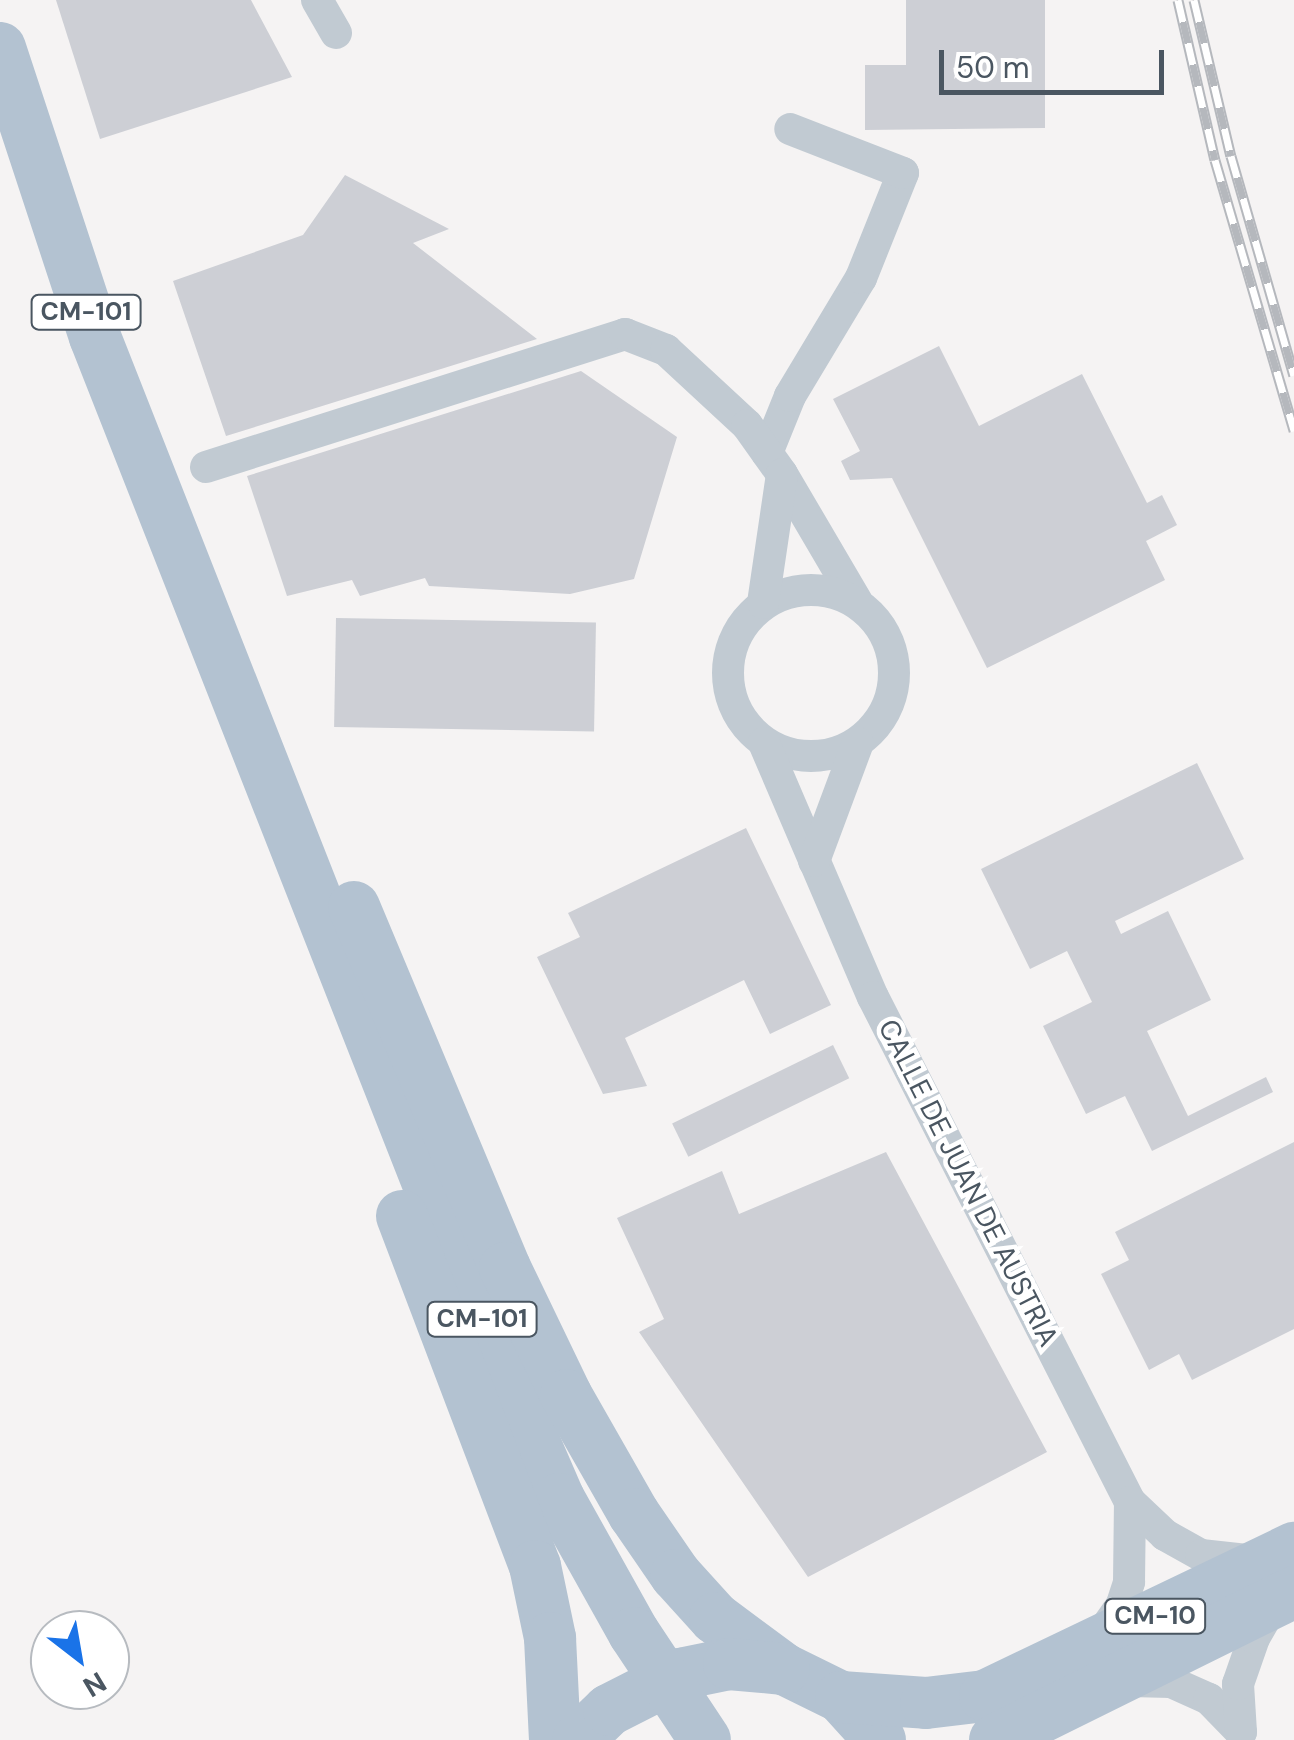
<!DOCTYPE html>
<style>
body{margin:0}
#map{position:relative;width:1294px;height:1740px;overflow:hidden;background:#f5f3f3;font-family:"DM Sans",sans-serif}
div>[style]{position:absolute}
.building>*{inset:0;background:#cdcfd5;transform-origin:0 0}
.street>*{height:32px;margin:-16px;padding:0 16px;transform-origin:16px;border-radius:16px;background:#c1cad2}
.street>.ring{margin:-16px;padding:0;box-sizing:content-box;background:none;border:32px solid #c1cad2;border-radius:50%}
.primary>*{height:52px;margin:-26px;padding:0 26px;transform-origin:26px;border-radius:26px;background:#b3c2d1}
.rail>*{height:11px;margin-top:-5.5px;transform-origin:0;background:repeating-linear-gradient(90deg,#fff 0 22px,#b5b8bd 0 44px);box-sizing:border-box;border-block:2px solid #b5b8bd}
.primary-bridge>*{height:52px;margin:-26px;padding:0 26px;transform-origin:26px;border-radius:26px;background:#b3c2d1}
span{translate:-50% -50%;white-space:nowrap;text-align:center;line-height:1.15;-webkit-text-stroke:9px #fff;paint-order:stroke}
.shield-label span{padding:2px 8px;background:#fff;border:2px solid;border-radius:8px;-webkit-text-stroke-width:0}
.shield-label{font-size:25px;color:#4a5661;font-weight:700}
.street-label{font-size:28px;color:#4a5661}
.north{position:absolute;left:30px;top:1610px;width:100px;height:100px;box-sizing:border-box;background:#fff;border:2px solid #b7bbc0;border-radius:50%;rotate:149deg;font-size:28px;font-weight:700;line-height:40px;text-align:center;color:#4a5661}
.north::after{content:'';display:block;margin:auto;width:35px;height:45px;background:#1a73e8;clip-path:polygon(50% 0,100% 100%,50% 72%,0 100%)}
.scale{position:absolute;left:939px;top:50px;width:225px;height:45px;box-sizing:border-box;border:5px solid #4a5661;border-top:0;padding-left:12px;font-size:30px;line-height:35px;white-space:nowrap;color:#4a5661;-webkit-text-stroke:8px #fff;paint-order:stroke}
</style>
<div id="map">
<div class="building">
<i style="clip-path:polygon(56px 0,251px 0,292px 77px,100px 139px)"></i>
<i style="clip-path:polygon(906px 0,1045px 0,1045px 128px,865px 130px,865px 65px,906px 65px)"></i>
<i style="clip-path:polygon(345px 175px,449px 229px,413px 243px,537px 339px,226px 436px,173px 281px,303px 235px)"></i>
<i style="clip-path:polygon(939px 346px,979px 426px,1082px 374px,1147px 503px,1162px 495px,1177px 525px,1146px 541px,1165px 580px,987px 668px,892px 478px,850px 480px,841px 461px,860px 451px,833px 399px)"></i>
<i style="clip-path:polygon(581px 371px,677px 437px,634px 579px,570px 594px,429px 586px,425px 578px,360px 596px,352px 580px,287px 596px,247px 476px)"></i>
<i style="left:336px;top:618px;width:260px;height:109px;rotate:1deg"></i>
<i style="clip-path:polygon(1197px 763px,1244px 859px,1115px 921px,1121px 934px,1168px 911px,1211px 1000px,1147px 1031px,1188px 1116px,1266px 1077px,1273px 1092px,1152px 1151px,1125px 1096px,1086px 1114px,1043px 1026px,1092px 1002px,1067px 951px,1030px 969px,981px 869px)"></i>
<i style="clip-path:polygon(746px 828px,831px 1005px,770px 1034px,744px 980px,625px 1038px,647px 1086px,603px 1094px,537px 957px,580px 937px,568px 913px)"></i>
<i style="left:833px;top:1045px;width:37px;height:179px;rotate:64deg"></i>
<i style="clip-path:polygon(1294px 1142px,1294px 1329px,1192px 1380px,1179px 1354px,1149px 1370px,1101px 1274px,1129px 1260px,1115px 1232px)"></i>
<i style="clip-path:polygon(886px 1152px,1047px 1452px,808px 1577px,639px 1332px,664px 1319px,617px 1218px,722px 1171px,739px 1214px)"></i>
</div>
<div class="street">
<i style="left:317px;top:0;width:38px;rotate:60deg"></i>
<i style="left:767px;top:453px;width:61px;rotate:-68deg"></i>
<i style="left:790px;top:396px;width:138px;rotate:-59deg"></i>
<i style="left:861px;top:278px;width:113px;rotate:-68.2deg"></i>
<i style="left:903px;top:173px;width:121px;rotate:-158.7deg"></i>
<i style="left:206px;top:467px;width:440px;rotate:-17.6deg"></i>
<i style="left:625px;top:334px;width:44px;rotate:21.3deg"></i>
<i style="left:666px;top:350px;width:110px;rotate:42.8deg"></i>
<i style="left:747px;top:425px;width:60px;rotate:54.5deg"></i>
<i style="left:782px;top:474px;width:148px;rotate:59.6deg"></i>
<i class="ring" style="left:728px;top:590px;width:134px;height:134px"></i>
<i style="left:763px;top:603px;width:130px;rotate:-81.6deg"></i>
<i style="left:764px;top:743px;width:276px;rotate:66.8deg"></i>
<i style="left:873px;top:997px;width:567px;rotate:63.03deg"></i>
<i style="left:814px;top:861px;width:126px;rotate:-69.6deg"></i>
<i style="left:1100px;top:1636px;width:39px;rotate:-55deg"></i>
<i style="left:1122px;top:1604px;width:23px;rotate:-72deg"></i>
<i style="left:1129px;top:1582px;width:80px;rotate:-89.3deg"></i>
<i style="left:1130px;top:1502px;width:48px;rotate:43.3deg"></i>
<i style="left:1165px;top:1535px;width:41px;rotate:29.1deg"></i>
<i style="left:1201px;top:1555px;width:55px;rotate:6.2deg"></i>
<i style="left:1130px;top:1681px;width:41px;rotate:1.4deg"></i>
<i style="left:1171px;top:1682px;width:42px;rotate:24.1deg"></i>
<i style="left:1209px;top:1699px;width:46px;rotate:45.9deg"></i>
<i style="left:1241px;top:1732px;width:48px;rotate:-93.6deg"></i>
<i style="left:1238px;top:1684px;width:49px;rotate:-70.8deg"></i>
<i style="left:1254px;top:1638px;width:36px;rotate:-60deg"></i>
</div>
<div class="primary">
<i style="left:0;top:48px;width:304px;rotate:71.8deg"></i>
<i style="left:95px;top:337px;width:1065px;rotate:68.52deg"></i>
<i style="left:485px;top:1328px;width:186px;rotate:66.6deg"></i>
<i style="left:559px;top:1499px;width:154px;rotate:60.8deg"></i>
<i style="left:354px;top:907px;width:391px;rotate:67.3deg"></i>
<i style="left:505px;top:1268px;width:141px;rotate:64.3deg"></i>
<i style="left:566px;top:1395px;width:137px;rotate:60.3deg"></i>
<i style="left:634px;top:1514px;width:74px;rotate:55.5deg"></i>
<i style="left:676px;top:1575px;width:58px;rotate:47.8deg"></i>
<i style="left:715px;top:1618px;width:86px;rotate:36.5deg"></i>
<i style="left:784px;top:1669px;width:64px;rotate:26.2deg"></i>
<i style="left:841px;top:1697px;width:58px;rotate:47.8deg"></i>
<i style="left:402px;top:1216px;width:374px;rotate:69.2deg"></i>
<i style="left:535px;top:1566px;width:74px;rotate:78.2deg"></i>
<i style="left:550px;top:1638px;width:102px;rotate:87.2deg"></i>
<i style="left:841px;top:1697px;width:85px;rotate:4deg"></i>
<i style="left:926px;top:1703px;width:59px;rotate:-6.8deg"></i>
<i style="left:985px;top:1696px;width:343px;rotate:-25.6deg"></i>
<i style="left:578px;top:1740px;width:43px;rotate:-44.1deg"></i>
<i style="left:609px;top:1710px;width:80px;rotate:-26.9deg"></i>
<i style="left:680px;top:1674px;width:50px;rotate:-11.5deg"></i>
<i style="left:729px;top:1664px;width:55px;rotate:5.2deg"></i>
<i style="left:995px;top:1740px;width:334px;rotate:-26.3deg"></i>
</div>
<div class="rail">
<i style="left:1178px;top:0;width:164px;rotate:77deg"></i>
<i style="left:1215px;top:160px;width:282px;rotate:73.7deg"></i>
<i style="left:1194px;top:0;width:160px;rotate:76.7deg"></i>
<i style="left:1231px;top:156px;width:228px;rotate:74deg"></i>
</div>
<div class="primary-bridge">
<i style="left:634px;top:1633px;width:128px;rotate:56.4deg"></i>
</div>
<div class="shield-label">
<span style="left:86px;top:312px">CM-101</span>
<span style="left:482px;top:1319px">CM-101</span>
<span style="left:1155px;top:1616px">CM-10</span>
</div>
<div class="street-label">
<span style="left:968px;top:1183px;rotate:63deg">CALLE DE JUAN DE AUSTRIA</span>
</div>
<div class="north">N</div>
<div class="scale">50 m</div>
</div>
